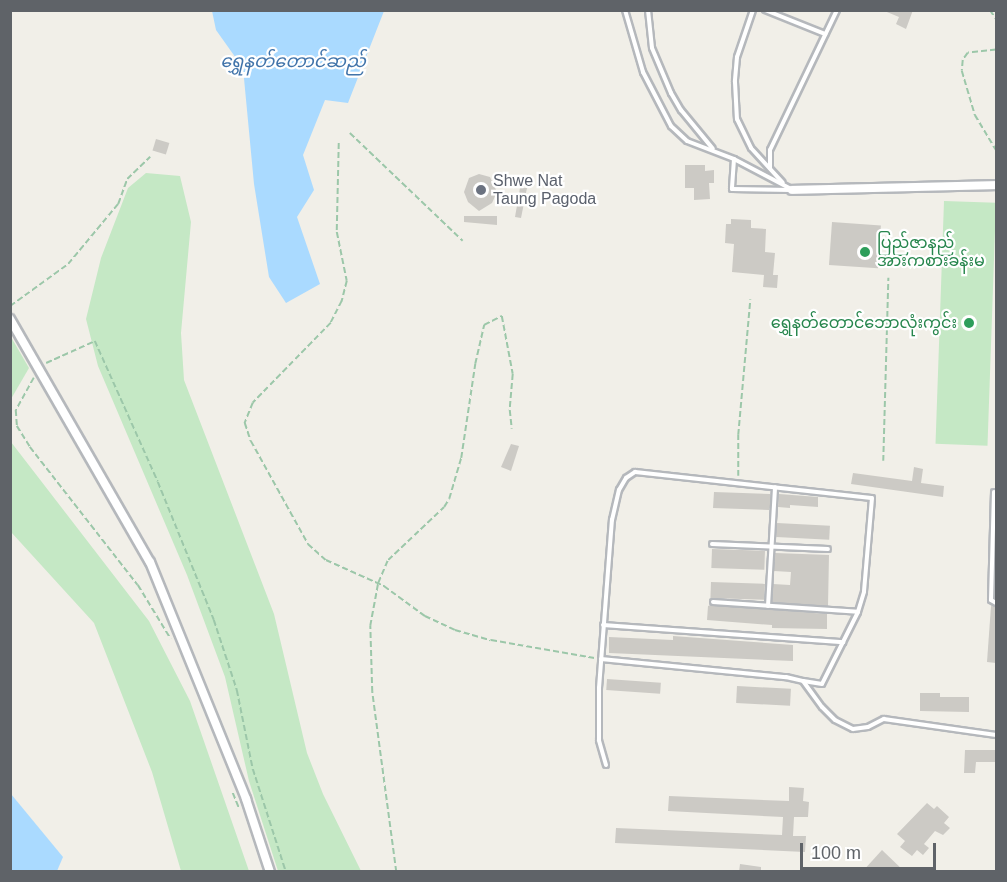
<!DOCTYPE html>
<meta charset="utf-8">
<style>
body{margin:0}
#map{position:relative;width:1007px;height:882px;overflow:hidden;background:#f1efe8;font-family:Arial,"Noto Sans Myanmar",sans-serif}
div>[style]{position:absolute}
.green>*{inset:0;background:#c5e8c5;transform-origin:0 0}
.water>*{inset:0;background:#aadaff}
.building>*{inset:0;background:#cccac5;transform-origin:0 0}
.path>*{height:1.5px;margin-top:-0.75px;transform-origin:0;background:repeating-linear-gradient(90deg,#9cc7a9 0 6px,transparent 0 9px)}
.roads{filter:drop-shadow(2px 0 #b5b8bc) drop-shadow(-2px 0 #b5b8bc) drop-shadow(0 2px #b5b8bc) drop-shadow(0 -2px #b5b8bc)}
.lane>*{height:4px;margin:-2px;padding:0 2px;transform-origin:2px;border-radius:2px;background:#fff}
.street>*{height:8px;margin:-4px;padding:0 4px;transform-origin:4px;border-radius:4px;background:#fff}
.dots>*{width:16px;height:16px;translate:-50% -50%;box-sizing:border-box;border:3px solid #fff;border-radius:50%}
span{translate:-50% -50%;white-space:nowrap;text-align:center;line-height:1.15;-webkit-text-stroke:4.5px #fff;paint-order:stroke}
.worship-label{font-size:16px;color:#5b616d}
.left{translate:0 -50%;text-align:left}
.leisure-label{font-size:16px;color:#27864d}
.right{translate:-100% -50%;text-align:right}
.water-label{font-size:18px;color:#4174aa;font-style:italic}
.frame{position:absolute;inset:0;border:12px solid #5f6368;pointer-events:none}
.scale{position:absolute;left:800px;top:843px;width:136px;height:27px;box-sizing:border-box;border:3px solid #5f6368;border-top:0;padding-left:8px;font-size:18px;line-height:21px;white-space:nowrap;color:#5f6368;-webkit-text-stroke:4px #fff;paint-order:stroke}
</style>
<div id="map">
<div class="green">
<i style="clip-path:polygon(146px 173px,180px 176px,191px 222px,181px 333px,184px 380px,274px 614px,307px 753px,323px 794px,361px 871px,278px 871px,249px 781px,225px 677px,187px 575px,98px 366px,86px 319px,101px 258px,128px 188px)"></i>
<i style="left:944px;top:201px;width:52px;height:243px;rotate:2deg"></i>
<i style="clip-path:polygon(11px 337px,29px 368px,11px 399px,10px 399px)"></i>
<i style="clip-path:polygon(11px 442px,149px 621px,190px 701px,249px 871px,181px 871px,152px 772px,94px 623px,11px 532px)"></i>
</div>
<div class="water">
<i style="clip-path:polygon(212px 11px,384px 11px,348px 103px,325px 100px,303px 155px,314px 190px,297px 217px,320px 284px,286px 303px,269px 277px,254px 184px,243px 68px,216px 30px)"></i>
<i style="clip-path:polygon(11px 794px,63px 857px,57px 871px,11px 871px)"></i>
</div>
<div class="building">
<i style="clip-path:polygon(882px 10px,913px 10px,906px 29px,896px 24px,899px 17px)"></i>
<i style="left:156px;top:139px;width:14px;height:12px;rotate:17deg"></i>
<i style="clip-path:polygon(685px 165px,705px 165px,705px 171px,714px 170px,714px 183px,709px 183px,710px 199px,694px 200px,694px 188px,685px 188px)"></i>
<i style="clip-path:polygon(479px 174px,490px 177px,497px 192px,492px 203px,479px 211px,468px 202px,464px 192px,469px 178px)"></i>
<i style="clip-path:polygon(520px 188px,527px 188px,521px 218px,515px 217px)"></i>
<i style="clip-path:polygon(464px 216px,497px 216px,497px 225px,464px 222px)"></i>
<i style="clip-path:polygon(731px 219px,751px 220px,751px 228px,766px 229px,765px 252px,775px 253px,773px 275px,778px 275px,777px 288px,763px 287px,764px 275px,732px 272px,734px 244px,725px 243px,726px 224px,731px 224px)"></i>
<i style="left:832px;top:222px;width:49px;height:43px;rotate:4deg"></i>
<i style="clip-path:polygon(511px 444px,519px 446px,511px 471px,501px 467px)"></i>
<i style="clip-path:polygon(914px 467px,923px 469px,921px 483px,944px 486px,943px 497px,851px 484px,853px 473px,912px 481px)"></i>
<i style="clip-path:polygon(714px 492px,770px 494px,770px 507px,769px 510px,713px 508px)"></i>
<i style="clip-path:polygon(779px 494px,818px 497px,818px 507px,790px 505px,790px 508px,778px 507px)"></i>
<i style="left:777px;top:523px;width:53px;height:14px;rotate:3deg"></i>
<i style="left:712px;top:549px;width:53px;height:19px;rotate:2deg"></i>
<i style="clip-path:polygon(775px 553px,829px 555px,828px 606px,772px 602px,773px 584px,790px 585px,791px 572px,774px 571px)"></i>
<i style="left:711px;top:582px;width:54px;height:16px;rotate:2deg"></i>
<i style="clip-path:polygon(711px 605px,827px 614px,827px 629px,772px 628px,772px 625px,707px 620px,708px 606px)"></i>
<i style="clip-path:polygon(991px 606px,996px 607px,996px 663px,987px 662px)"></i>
<i style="clip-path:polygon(673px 636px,793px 645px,793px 661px,609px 653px,609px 637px,673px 640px)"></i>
<i style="left:607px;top:679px;width:54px;height:11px;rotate:4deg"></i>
<i style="left:737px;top:686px;width:54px;height:17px;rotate:3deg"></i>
<i style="clip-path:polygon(920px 693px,940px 693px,940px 697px,969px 697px,969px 712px,920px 711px)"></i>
<i style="clip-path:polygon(965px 750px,996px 750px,996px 762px,976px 762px,975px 773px,964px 773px)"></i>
<i style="clip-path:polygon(789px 787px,804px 788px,803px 801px,809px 802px,808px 817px,794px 817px,793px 836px,806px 836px,805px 852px,615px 843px,616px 828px,782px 835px,783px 817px,668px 811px,669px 796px,789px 801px)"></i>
<i style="clip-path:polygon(927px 803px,934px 809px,937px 806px,949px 817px,944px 823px,950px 828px,943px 835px,935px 831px,924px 844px,929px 848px,923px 855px,917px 850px,912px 856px,900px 847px,905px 841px,897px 834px)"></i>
<i style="clip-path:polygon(882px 850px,905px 872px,862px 872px)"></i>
<i style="clip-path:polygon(740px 864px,761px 867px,761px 872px,739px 872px)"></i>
</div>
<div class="path">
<i style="left:990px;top:10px;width:11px;rotate:56deg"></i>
<i style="left:996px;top:50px;width:28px;rotate:174deg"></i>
<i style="left:968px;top:53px;width:9px;rotate:126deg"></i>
<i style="left:963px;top:60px;width:11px;rotate:95deg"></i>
<i style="left:962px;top:71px;width:46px;rotate:73.5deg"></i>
<i style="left:975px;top:115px;width:41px;rotate:59deg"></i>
<i style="left:350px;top:133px;width:156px;rotate:43.7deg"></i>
<i style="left:339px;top:143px;width:89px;rotate:91.3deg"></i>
<i style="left:337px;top:232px;width:50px;rotate:78.5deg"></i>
<i style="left:347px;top:281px;width:21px;rotate:104deg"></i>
<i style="left:342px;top:301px;width:25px;rotate:117deg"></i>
<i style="left:331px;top:323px;width:112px;rotate:134.3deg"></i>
<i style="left:253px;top:403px;width:22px;rotate:112deg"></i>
<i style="left:245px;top:423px;width:19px;rotate:72deg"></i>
<i style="left:251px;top:441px;width:118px;rotate:61deg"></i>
<i style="left:308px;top:544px;width:24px;rotate:42deg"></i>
<i style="left:326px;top:560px;width:64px;rotate:24.1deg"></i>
<i style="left:384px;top:586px;width:51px;rotate:36.2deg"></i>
<i style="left:425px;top:616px;width:33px;rotate:25deg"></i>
<i style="left:455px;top:630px;width:37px;rotate:16deg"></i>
<i style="left:491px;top:640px;width:105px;rotate:9.9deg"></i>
<i style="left:10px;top:306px;width:72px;rotate:-35.9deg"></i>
<i style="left:68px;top:264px;width:78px;rotate:-50.2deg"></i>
<i style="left:118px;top:204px;width:27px;rotate:-70deg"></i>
<i style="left:127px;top:179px;width:32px;rotate:-44deg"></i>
<i style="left:46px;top:363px;width:54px;rotate:-24.2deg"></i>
<i style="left:95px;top:341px;width:154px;rotate:65.9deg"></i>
<i style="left:158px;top:482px;width:149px;rotate:67.9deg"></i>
<i style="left:214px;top:620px;width:74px;rotate:71.8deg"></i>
<i style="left:237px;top:690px;width:81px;rotate:78.6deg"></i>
<i style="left:253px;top:769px;width:108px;rotate:72.2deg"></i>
<i style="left:34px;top:378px;width:37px;rotate:119deg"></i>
<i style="left:16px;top:410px;width:16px;rotate:86deg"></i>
<i style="left:17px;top:426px;width:25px;rotate:58deg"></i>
<i style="left:30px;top:447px;width:175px;rotate:52deg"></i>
<i style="left:138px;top:585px;width:63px;rotate:58.6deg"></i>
<i style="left:883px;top:461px;width:183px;rotate:-88.4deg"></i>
<i style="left:738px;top:476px;width:41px;rotate:-90deg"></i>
<i style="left:738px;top:435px;width:136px;rotate:-84.9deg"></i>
<i style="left:233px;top:793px;width:16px;rotate:68deg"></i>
<i style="left:396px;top:872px;width:182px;rotate:-97.6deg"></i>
<i style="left:372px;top:692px;width:66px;rotate:-91.7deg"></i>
<i style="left:370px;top:626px;width:44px;rotate:-79.5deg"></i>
<i style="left:378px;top:583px;width:25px;rotate:-67deg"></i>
<i style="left:388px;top:560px;width:77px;rotate:-43.4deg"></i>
<i style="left:444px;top:507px;width:9px;rotate:-58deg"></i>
<i style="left:449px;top:499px;width:43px;rotate:-73.7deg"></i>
<i style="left:461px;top:458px;width:95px;rotate:-81.5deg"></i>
<i style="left:475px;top:364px;width:40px;rotate:-77deg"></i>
<i style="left:484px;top:325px;width:20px;rotate:-27deg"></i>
<i style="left:502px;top:316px;width:59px;rotate:79.3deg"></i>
<i style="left:513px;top:374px;width:36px;rotate:95deg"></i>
<i style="left:510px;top:410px;width:19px;rotate:84deg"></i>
</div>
<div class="roads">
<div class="lane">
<i style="left:625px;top:10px;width:65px;rotate:73.8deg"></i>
<i style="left:643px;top:72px;width:61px;rotate:62.6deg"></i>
<i style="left:671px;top:126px;width:22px;rotate:43deg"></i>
<i style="left:687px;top:141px;width:50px;rotate:21deg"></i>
<i style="left:734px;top:159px;width:64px;rotate:27.8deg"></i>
<i style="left:648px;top:10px;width:38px;rotate:84deg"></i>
<i style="left:652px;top:48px;width:49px;rotate:67.1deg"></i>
<i style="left:671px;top:93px;width:20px;rotate:60deg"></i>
<i style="left:681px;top:110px;width:50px;rotate:50.6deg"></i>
<i style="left:753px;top:10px;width:50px;rotate:108.8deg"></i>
<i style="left:737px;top:57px;width:25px;rotate:95deg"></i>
<i style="left:735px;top:82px;width:37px;rotate:87deg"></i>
<i style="left:737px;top:119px;width:32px;rotate:64deg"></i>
<i style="left:751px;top:148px;width:47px;rotate:47.6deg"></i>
<i style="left:765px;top:10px;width:65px;rotate:21.8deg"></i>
<i style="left:734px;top:159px;width:30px;rotate:94deg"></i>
<i style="left:732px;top:189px;width:59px;rotate:1deg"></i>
<i style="left:770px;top:168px;width:18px;rotate:-90deg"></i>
<i style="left:770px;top:150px;width:155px;rotate:-64.4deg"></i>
<i style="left:994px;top:492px;width:108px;rotate:91.6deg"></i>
<i style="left:991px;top:600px;width:6px;rotate:31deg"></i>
<i style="left:712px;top:544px;width:116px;rotate:2.5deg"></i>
<i style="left:713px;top:602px;width:145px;rotate:3.9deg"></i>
<i style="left:768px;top:606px;width:119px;rotate:-86.6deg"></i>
<i style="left:603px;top:625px;width:241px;rotate:4.1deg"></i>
<i style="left:601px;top:659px;width:186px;rotate:5.6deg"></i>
<i style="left:786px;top:677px;width:17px;rotate:13deg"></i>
<i style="left:803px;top:681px;width:32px;rotate:54deg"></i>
<i style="left:822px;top:707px;width:18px;rotate:45deg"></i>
<i style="left:835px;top:720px;width:20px;rotate:27deg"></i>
<i style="left:853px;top:729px;width:15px;rotate:-8deg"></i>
<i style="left:868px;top:727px;width:18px;rotate:-27deg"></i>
<i style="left:884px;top:719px;width:113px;rotate:8.1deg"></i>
<i style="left:606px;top:765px;width:26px;rotate:-106deg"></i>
<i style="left:599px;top:740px;width:52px;rotate:-90deg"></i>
<i style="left:599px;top:688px;width:169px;rotate:-85.6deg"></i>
<i style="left:612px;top:520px;width:31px;rotate:-77deg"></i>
<i style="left:619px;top:490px;width:14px;rotate:-60deg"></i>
<i style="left:626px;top:478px;width:11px;rotate:-34deg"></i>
<i style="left:635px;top:472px;width:238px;rotate:6.3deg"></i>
<i style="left:872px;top:498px;width:94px;rotate:94.9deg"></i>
<i style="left:864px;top:592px;width:21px;rotate:107deg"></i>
<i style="left:858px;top:612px;width:80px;rotate:116.6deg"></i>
<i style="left:822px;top:684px;width:19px;rotate:-171deg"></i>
</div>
<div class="street">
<i style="left:792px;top:190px;width:204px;rotate:-1.4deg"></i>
<i style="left:10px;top:319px;width:280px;rotate:60.1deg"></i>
<i style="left:150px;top:562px;width:256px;rotate:67.9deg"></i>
<i style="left:246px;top:799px;width:77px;rotate:71.8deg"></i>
</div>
</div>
<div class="dots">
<i style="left:481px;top:190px;background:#6b7280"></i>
<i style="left:865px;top:252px;background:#2e9e5b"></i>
<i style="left:969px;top:323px;background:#2e9e5b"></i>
</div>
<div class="worship-label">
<span class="left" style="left:493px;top:190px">Shwe Nat<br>Taung Pagoda</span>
</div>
<div class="leisure-label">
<span class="left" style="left:877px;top:252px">ပြည်ဇာနည်<br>အားကစားခန်းမ</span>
<span class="right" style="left:957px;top:323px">ရွှေနတ်တောင်ဘောလုံးကွင်း</span>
</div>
<div class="water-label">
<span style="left:293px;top:61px">ရွှေနတ်တောင်ဆည်</span>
</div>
<div class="frame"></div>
<div class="scale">100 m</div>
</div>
